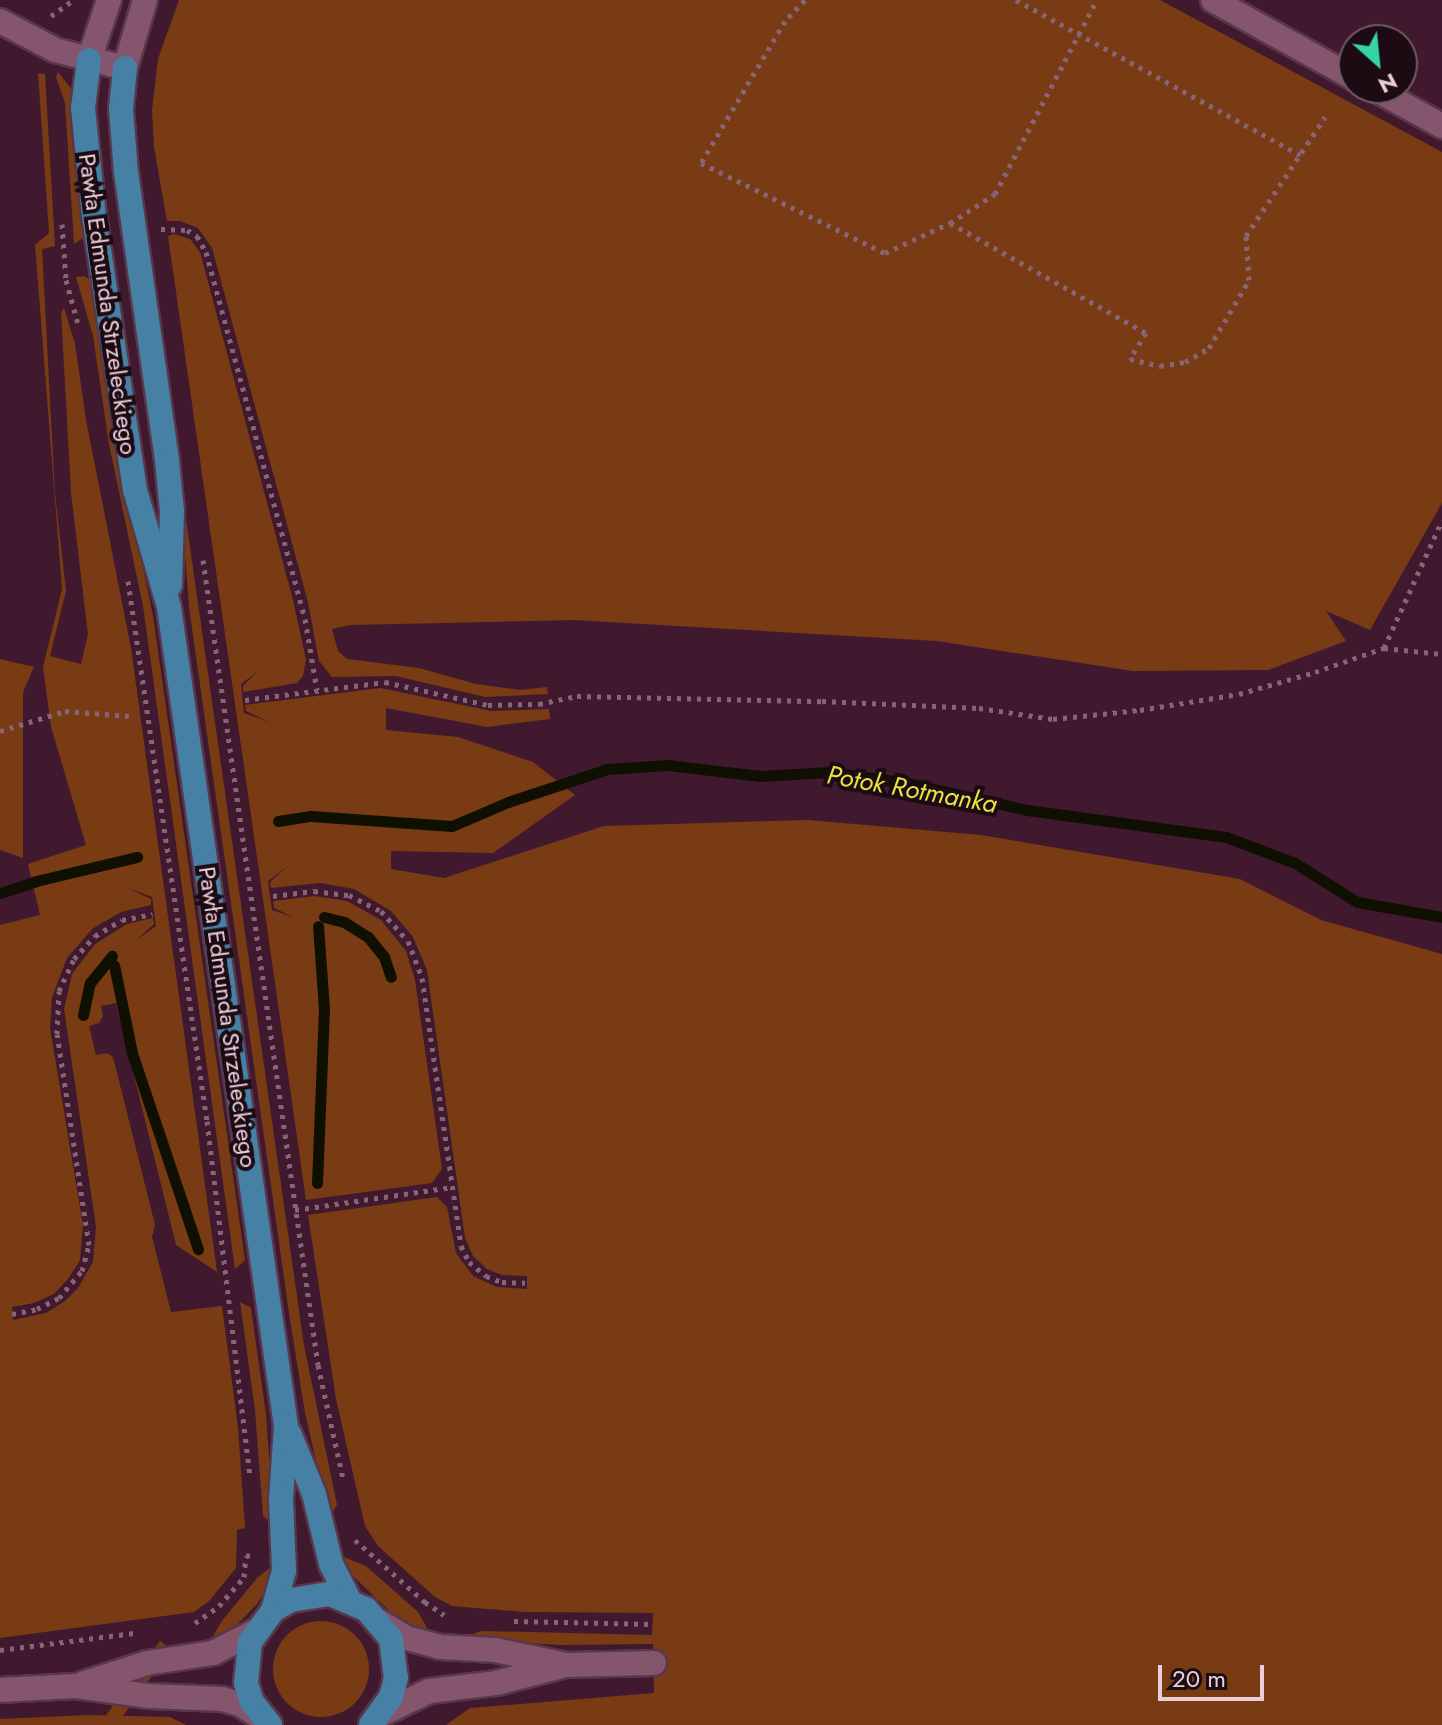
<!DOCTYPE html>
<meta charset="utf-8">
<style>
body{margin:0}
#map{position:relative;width:1442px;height:1725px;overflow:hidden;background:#41192f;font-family:Jost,sans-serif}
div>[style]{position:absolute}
.green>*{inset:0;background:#793b13;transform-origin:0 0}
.round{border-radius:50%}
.stream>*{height:11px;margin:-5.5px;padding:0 5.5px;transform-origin:5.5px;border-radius:5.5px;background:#101002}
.path>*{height:5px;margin-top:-2.5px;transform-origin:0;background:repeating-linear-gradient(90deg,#876577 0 4px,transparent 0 10px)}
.roads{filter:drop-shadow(2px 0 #59374a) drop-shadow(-2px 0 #59374a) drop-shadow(0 2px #59374a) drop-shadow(0 -2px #59374a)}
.minor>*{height:24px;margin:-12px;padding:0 12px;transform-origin:12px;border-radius:12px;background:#84556c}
.major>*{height:24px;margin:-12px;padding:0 12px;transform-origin:12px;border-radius:12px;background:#4680a5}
span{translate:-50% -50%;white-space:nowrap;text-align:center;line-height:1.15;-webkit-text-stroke:8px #1d0b14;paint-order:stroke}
.street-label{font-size:24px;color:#e9ceda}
.water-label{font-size:26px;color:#e6e43e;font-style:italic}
.north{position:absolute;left:1338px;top:24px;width:80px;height:80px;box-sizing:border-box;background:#1d0b14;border:2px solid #6f5963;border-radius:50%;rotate:153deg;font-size:22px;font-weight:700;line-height:32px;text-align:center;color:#e9ceda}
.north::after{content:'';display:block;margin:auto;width:28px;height:36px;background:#35d4a7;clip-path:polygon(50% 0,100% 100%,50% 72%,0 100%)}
.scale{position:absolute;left:1158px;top:1665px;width:106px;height:36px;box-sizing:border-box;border:4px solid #e9ceda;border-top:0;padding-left:10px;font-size:24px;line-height:28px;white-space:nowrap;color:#e9ceda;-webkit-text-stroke:6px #1d0b14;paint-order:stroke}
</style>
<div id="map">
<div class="green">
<i style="clip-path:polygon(179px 0,1160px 0,1442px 152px,1442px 503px,1370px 630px,1326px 611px,1346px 641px,1268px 670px,1133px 671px,937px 641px,574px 620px,351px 625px,332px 629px,338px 651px,347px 659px,419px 668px,476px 684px,520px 690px,547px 687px,548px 694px,485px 697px,396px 676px,332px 677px,319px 661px,308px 602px,212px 248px,198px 228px,180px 221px,167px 221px,154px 147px,152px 110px,158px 59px)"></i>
<i style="clip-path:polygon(58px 72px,73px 91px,89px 234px,74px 244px,65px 103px,56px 77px)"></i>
<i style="clip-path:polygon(evenodd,38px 73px,45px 74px,55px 246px,42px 249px,55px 493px,66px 591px,50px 656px,81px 664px,88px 634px,71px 493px,61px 313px,64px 308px,75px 344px,86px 420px,131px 648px,217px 1272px,176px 1245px,116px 1003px,101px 1006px,103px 1016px,99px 1023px,89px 1026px,96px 1055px,107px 1053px,113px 1057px,155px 1225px,152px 1237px,171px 1312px,222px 1306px,238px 1427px,245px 1528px,237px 1530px,236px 1568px,209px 1601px,194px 1612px,0 1638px,0 925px,40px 915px,28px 864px,86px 845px,51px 727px,43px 667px,62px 589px,35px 245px,49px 233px,38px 73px,128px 888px,152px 897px,156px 926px,135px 941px,154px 924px,153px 918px,127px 924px,95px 944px,72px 974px,64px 1009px,96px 1227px,93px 1262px,78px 1288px,65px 1301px,46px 1313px,13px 1320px,12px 1307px,34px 1303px,54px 1294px,68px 1279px,80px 1260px,83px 1225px,50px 1028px,52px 997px,67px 958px,92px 929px,121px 912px,151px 905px,151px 899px,128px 888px)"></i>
<i style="clip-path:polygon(174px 234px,190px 239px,200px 252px,293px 600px,306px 660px,303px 676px,297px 683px,243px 692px,243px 686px,257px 672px,241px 684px,244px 713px,269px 722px,246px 711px,245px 705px,380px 688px,491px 711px,549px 709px,550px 719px,487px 727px,386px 708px,386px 730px,458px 737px,533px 762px,575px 795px,493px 853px,391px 851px,391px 869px,444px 878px,604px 826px,808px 820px,981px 835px,1240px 879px,1321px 920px,1442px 954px,1442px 1725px,446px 1725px,470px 1708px,654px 1693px,653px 1644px,561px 1645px,470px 1640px,475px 1633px,483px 1631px,652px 1635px,653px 1613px,525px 1612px,452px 1606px,435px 1597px,378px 1546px,365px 1526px,336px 1399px,308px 1215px,437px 1197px,447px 1207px,456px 1253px,473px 1276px,497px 1287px,527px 1289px,527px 1276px,502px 1275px,487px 1269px,473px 1256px,465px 1238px,427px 970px,413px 937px,391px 911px,354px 889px,320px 883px,271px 888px,270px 882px,288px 866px,268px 881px,272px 910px,295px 918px,274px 908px,273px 901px,315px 896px,347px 901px,381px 920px,406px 951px,415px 980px,442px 1169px,432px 1183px,306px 1200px,168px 236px)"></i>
<i style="clip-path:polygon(85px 276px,96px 285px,122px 468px,153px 616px,245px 1260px,235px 1269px,143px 606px,109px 444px,93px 336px,76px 277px)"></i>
<i style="clip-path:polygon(178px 463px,304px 1345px,337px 1505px,329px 1517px,305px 1413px,289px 1313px,189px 607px)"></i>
<i style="clip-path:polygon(0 659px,34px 667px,23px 692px,23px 858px,0 850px)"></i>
<i style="clip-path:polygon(240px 1302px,251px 1308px,266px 1415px,274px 1525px,263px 1516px,255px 1410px)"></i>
<i style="clip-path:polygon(339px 1555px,366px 1566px,418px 1612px,432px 1637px,402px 1623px,351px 1574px)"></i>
<i style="clip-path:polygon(275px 1564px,272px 1581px,257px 1604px,233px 1629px,210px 1642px,221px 1622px,257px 1578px)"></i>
<i class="round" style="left:273px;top:1621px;width:96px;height:96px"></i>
<i style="left:160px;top:1641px;width:14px;height:161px;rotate:36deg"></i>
<i style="clip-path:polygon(89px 1715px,170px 1717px,186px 1725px,0 1725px,0 1719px)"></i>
</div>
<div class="stream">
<i style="left:278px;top:821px;width:33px;rotate:-9deg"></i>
<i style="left:311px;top:816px;width:141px;rotate:4.1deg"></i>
<i style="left:452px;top:826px;width:61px;rotate:-23.2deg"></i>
<i style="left:508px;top:802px;width:104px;rotate:-18.4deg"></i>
<i style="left:607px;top:769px;width:61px;rotate:-3.8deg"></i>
<i style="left:668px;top:765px;width:93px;rotate:6.8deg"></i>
<i style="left:760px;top:776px;width:70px;rotate:-3.3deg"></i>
<i style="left:830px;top:772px;width:79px;rotate:8deg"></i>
<i style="left:908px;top:783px;width:122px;rotate:12.8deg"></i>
<i style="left:1027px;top:810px;width:201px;rotate:7.7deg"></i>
<i style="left:1226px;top:837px;width:74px;rotate:20.6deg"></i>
<i style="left:1295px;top:863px;width:73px;rotate:32.2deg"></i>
<i style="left:1357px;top:902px;width:86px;rotate:10deg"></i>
<i style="left:0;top:893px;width:38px;rotate:-18deg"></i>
<i style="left:36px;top:881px;width:104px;rotate:-13.4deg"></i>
<i style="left:324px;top:917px;width:21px;rotate:14deg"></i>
<i style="left:344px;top:922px;width:28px;rotate:32deg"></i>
<i style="left:368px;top:937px;width:26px;rotate:51deg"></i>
<i style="left:384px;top:957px;width:21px;rotate:71deg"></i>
<i style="left:114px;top:965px;width:90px;rotate:78.4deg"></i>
<i style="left:132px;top:1053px;width:207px;rotate:71.4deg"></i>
<i style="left:83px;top:1015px;width:33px;rotate:-78deg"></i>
<i style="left:90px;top:983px;width:35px;rotate:-51deg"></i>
<i style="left:317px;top:1183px;width:174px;rotate:-87.7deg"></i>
<i style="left:324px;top:1009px;width:83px;rotate:-94.1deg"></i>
</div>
<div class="path">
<i style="left:805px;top:0;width:29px;rotate:134deg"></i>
<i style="left:785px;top:21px;width:165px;rotate:120.6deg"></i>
<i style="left:701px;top:163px;width:205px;rotate:26.1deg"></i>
<i style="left:885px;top:253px;width:72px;rotate:-24.8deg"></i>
<i style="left:950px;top:223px;width:54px;rotate:-32.8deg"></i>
<i style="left:995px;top:194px;width:219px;rotate:-62.3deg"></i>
<i style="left:1016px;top:0;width:324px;rotate:28.6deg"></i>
<i style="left:51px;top:16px;width:27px;rotate:-36deg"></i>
<i style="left:950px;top:223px;width:225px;rotate:29.3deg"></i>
<i style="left:1146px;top:333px;width:31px;rotate:122deg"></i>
<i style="left:1130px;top:359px;width:31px;rotate:13deg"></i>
<i style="left:1160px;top:366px;width:25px;rotate:-9deg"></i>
<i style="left:1185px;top:362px;width:28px;rotate:-30deg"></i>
<i style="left:1209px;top:348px;width:79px;rotate:-59.5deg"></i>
<i style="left:1249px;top:280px;width:44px;rotate:-93.9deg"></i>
<i style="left:1246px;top:236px;width:143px;rotate:-56.4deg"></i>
<i style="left:62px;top:224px;width:56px;rotate:85.9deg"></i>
<i style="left:66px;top:280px;width:46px;rotate:74.7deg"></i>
<i style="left:161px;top:229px;width:26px;rotate:2deg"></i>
<i style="left:187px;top:230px;width:12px;rotate:31deg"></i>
<i style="left:197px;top:236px;width:18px;rotate:61deg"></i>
<i style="left:206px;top:252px;width:380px;rotate:74.9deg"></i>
<i style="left:305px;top:619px;width:72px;rotate:80.4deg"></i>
<i style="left:203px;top:560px;width:813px;rotate:81.87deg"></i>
<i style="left:318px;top:1365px;width:117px;rotate:77.6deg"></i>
<i style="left:128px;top:581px;width:546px;rotate:81.68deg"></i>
<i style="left:207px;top:1121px;width:357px;rotate:83.1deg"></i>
<i style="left:1384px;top:648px;width:140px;rotate:-65.5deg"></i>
<i style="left:245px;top:700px;width:141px;rotate:-7.3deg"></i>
<i style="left:385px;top:682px;width:106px;rotate:12.6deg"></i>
<i style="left:488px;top:705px;width:51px;rotate:-1.1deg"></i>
<i style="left:539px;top:704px;width:39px;rotate:-12deg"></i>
<i style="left:577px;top:696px;width:245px;rotate:1.2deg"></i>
<i style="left:822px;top:701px;width:157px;rotate:2.6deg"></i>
<i style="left:979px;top:708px;width:75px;rotate:8.5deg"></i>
<i style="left:1053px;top:719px;width:87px;rotate:-5.9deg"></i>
<i style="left:1140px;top:710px;width:100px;rotate:-9.2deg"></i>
<i style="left:1239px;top:694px;width:79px;rotate:-16.1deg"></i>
<i style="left:1315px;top:672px;width:73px;rotate:-19.2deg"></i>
<i style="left:1384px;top:648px;width:58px;rotate:5.9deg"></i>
<i style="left:0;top:731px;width:68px;rotate:-17.1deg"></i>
<i style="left:65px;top:711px;width:64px;rotate:4.5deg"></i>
<i style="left:273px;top:896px;width:41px;rotate:-7deg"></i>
<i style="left:314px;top:891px;width:35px;rotate:7deg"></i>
<i style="left:349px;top:895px;width:36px;rotate:27deg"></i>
<i style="left:381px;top:911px;width:40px;rotate:48deg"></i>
<i style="left:408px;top:941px;width:40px;rotate:69deg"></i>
<i style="left:422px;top:978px;width:271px;rotate:81.7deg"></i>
<i style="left:461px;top:1246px;width:18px;rotate:63deg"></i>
<i style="left:469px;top:1262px;width:22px;rotate:39deg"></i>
<i style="left:486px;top:1276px;width:17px;rotate:21deg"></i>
<i style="left:502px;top:1282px;width:23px;rotate:2deg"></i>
<i style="left:295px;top:1210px;width:159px;rotate:-8.3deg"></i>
<i style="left:12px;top:1314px;width:25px;rotate:-11deg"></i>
<i style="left:37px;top:1309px;width:25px;rotate:-27deg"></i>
<i style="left:59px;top:1298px;width:35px;rotate:-50deg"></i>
<i style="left:82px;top:1271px;width:27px;rotate:-75deg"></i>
<i style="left:89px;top:1245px;width:213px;rotate:-98.6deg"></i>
<i style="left:57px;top:1034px;width:43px;rotate:-87.3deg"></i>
<i style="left:59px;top:991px;width:35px;rotate:-65deg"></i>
<i style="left:74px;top:959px;width:31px;rotate:-48deg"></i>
<i style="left:95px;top:936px;width:31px;rotate:-31deg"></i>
<i style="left:122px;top:920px;width:31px;rotate:-11deg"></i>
<i style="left:355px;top:1540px;width:94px;rotate:41.5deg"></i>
<i style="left:425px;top:1602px;width:23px;rotate:34deg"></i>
<i style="left:514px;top:1621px;width:139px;rotate:1.2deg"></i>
<i style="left:195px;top:1623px;width:29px;rotate:-35deg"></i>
<i style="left:219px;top:1606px;width:38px;rotate:-49deg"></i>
<i style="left:244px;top:1577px;width:21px;rotate:-85deg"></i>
<i style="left:246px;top:1556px;width:9px;rotate:-13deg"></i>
<i style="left:0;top:1650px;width:135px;rotate:-7.2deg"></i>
</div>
<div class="roads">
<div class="minor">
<i style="left:1213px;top:0;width:161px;rotate:29deg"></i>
<i style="left:0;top:21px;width:62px;rotate:27.8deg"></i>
<i style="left:55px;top:50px;width:72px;rotate:14.4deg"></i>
<i style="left:125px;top:68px;width:71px;rotate:-73.6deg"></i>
<i style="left:89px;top:60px;width:63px;rotate:-71.6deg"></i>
<i style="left:1373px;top:88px;width:79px;rotate:28.8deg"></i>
<i style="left:380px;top:1622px;width:31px;rotate:31deg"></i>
<i style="left:407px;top:1638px;width:34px;rotate:15deg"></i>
<i style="left:440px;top:1647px;width:55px;rotate:3.1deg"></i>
<i style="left:495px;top:1650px;width:73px;rotate:11.9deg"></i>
<i style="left:566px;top:1665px;width:88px;rotate:-1.3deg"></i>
<i style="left:82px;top:1684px;width:68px;rotate:-17.9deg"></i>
<i style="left:147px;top:1663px;width:67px;rotate:-8.6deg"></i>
<i style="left:213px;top:1653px;width:48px;rotate:-27.1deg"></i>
<i style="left:0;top:1690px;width:76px;rotate:-3deg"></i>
<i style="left:76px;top:1686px;width:74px;rotate:7.8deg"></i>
<i style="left:149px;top:1696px;width:73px;rotate:2.4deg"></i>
<i style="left:222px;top:1699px;width:19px;rotate:16deg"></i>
<i style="left:240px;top:1704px;width:27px;rotate:33deg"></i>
<i style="left:382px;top:1714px;width:52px;rotate:-26.1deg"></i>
<i style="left:429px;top:1691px;width:67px;rotate:-6.8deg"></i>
<i style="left:496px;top:1683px;width:65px;rotate:-14.3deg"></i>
</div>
<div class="major">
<i style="left:89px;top:60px;width:48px;rotate:97.1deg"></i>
<i style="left:83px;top:108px;width:109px;rotate:84.2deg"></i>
<i style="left:94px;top:216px;width:277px;rotate:81.5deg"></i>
<i style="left:135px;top:490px;width:122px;rotate:73.8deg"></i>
<i style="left:169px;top:607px;width:827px;rotate:81.87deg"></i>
<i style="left:286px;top:1426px;width:73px;rotate:93.9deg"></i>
<i style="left:281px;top:1499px;width:72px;rotate:87.6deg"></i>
<i style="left:284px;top:1571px;width:41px;rotate:105.8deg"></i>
<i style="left:125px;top:68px;width:41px;rotate:95.6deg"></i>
<i style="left:121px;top:109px;width:63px;rotate:85.5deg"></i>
<i style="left:126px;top:172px;width:292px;rotate:81.9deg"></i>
<i style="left:167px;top:461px;width:50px;rotate:84.3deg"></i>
<i style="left:172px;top:511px;width:74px;rotate:91.5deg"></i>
<i style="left:289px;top:1433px;width:66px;rotate:67.7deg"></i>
<i style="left:314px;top:1494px;width:72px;rotate:76.3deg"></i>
<i style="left:331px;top:1564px;width:39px;rotate:63deg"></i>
<i style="left:270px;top:1725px;width:29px;rotate:-128deg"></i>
<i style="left:252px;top:1702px;width:20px;rotate:-108deg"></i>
<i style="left:246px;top:1683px;width:41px;rotate:-84.4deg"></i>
<i style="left:250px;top:1642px;width:39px;rotate:-54deg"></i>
<i style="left:273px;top:1610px;width:21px;rotate:-29deg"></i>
<i style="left:291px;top:1600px;width:39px;rotate:-9deg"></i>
<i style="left:330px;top:1594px;width:39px;rotate:23deg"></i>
<i style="left:366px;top:1609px;width:39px;rotate:50deg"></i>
<i style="left:391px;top:1639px;width:39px;rotate:83deg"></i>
<i style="left:396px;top:1678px;width:20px;rotate:105deg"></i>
<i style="left:391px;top:1697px;width:34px;rotate:126deg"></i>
</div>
</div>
<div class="street-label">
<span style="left:108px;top:304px;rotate:82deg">Pawła Edmunda Strzeleckiego</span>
<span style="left:228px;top:1017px;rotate:82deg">Pawła Edmunda Strzeleckiego</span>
</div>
<div class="water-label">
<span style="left:912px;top:790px;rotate:10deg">Potok Rotmanka</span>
</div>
<div class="north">N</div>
<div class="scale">20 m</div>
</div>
